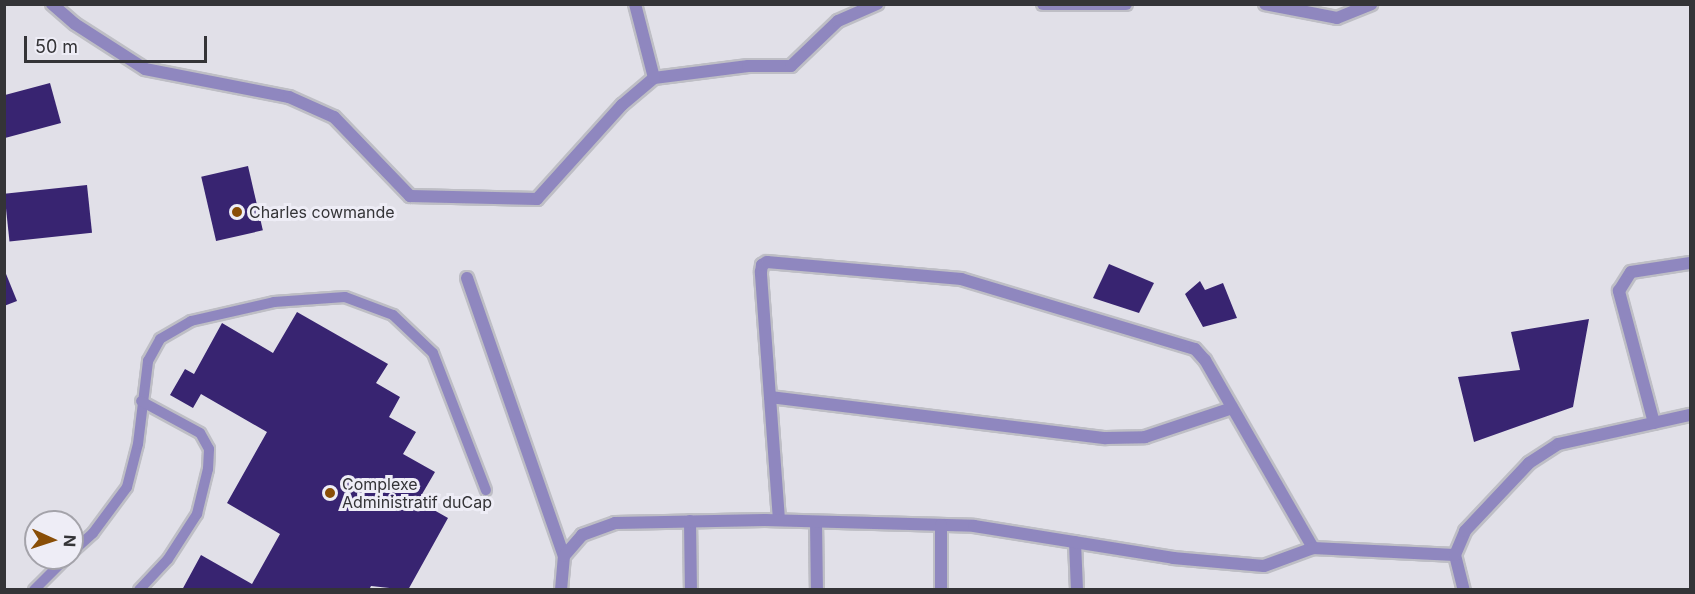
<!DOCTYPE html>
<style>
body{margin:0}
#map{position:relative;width:1695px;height:594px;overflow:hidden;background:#e1e0e8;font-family:Inter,sans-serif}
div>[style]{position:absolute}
.building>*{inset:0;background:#382471;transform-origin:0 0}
.roads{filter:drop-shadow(2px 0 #bebec5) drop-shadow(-2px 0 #bebec5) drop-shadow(0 2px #bebec5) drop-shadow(0 -2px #bebec5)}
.lane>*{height:10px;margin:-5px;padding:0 5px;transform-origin:5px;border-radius:5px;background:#8f87bf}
.street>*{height:12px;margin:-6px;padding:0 6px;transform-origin:6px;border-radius:6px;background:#8f87bf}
.dots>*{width:16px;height:16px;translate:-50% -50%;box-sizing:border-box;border:3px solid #eeedf6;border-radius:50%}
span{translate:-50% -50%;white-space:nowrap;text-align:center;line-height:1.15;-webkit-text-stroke:6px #eeedf6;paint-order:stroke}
.poi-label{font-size:16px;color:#343437}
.left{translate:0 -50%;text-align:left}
.frame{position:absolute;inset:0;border:6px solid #343437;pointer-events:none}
.north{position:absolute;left:24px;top:510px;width:60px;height:60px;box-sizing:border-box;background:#eeedf6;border:2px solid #a4a3aa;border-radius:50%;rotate:93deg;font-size:16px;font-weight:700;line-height:24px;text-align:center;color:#343437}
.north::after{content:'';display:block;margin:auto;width:21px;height:27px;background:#894e07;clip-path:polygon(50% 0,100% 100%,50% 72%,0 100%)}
.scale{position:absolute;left:24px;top:36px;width:183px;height:27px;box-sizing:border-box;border:3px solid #343437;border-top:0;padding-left:8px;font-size:18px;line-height:21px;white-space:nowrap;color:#343437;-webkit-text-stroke:4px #eeedf6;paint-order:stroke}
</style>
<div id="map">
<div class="building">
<i style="clip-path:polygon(50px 83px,61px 123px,5px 138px,5px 95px)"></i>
<i style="left:248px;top:166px;width:66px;height:48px;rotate:77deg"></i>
<i style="left:87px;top:185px;width:48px;height:83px;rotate:84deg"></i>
<i style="clip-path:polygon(1109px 264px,1154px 283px,1139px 313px,1093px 298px)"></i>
<i style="clip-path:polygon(4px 269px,17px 301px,4px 306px)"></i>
<i style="clip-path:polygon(1200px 281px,1205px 290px,1223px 283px,1237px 318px,1203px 327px,1185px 294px)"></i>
<i style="clip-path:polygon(297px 312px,388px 364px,376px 383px,400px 397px,389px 417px,416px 432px,403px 454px,435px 472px,418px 501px,448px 518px,408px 590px,371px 586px,369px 590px,182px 590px,201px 555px,252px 584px,280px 534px,227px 503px,267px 432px,201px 394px,193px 408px,170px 395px,185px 369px,194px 374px,222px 323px,273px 353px)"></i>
<i style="clip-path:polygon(1589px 319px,1573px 407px,1474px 442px,1458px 377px,1520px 370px,1511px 332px)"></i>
</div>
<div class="roads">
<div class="lane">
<i style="left:72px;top:552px;width:28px;rotate:-42deg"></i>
<i style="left:93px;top:533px;width:57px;rotate:-53.5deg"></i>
<i style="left:127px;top:487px;width:44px;rotate:-75.7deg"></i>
<i style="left:138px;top:444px;width:84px;rotate:-83.1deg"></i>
<i style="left:148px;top:361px;width:25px;rotate:-61deg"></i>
<i style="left:160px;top:339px;width:36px;rotate:-30deg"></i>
<i style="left:191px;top:321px;width:85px;rotate:-12.9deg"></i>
<i style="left:274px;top:302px;width:71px;rotate:-4deg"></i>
<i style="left:345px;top:297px;width:51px;rotate:20.6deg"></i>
<i style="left:393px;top:315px;width:55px;rotate:43.5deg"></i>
<i style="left:433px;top:353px;width:147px;rotate:68.9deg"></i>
<i style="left:34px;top:590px;width:45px;rotate:-45deg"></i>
<i style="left:139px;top:590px;width:42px;rotate:-46.9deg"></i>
<i style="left:168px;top:559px;width:54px;rotate:-57.2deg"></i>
<i style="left:197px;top:514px;width:46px;rotate:-76.3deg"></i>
<i style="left:208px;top:469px;width:20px;rotate:-87deg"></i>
<i style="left:209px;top:449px;width:18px;rotate:-119deg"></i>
<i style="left:200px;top:433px;width:67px;rotate:-151.5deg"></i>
</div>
<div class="street">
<i style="left:52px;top:4px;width:30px;rotate:41deg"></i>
<i style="left:75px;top:24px;width:83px;rotate:32.7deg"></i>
<i style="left:145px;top:69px;width:147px;rotate:11deg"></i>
<i style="left:289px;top:97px;width:49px;rotate:24deg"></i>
<i style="left:334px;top:117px;width:110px;rotate:46.1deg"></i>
<i style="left:410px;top:196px;width:127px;rotate:1.4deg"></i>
<i style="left:537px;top:199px;width:127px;rotate:-47.9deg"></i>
<i style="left:622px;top:105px;width:42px;rotate:-40.2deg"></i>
<i style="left:654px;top:78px;width:95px;rotate:-7.3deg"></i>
<i style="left:748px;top:66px;width:43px"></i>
<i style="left:791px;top:66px;width:65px;rotate:-43.8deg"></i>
<i style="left:838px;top:21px;width:43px;rotate:-23.6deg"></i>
<i style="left:635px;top:4px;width:76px;rotate:75.6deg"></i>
<i style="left:1043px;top:4px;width:83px"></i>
<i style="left:1265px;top:4px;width:73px;rotate:11deg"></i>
<i style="left:1337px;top:18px;width:37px;rotate:-22deg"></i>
<i style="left:467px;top:278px;width:294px;rotate:70.8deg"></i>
<i style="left:770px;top:397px;width:338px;rotate:7deg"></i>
<i style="left:1106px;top:438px;width:39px;rotate:-1deg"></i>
<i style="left:1145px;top:437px;width:92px;rotate:-18.4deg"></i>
<i style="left:1654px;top:423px;width:137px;rotate:-104.9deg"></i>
<i style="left:1619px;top:291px;width:22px;rotate:-58deg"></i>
<i style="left:1631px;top:272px;width:60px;rotate:-8.7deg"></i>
<i style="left:779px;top:520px;width:249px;rotate:-94.2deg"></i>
<i style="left:761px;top:272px;width:7px;rotate:-82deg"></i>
<i style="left:762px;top:265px;width:6px;rotate:-31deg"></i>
<i style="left:767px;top:262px;width:195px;rotate:5deg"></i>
<i style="left:961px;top:279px;width:244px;rotate:16.7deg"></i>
<i style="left:1195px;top:349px;width:15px;rotate:48deg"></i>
<i style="left:1205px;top:360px;width:217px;rotate:60.1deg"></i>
<i style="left:690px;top:521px;width:69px;rotate:89.2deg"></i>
<i style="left:816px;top:522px;width:68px;rotate:89.2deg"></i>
<i style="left:1075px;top:542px;width:48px;rotate:87.6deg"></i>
<i style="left:1455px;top:555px;width:36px;rotate:76deg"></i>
<i style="left:561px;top:590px;width:34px;rotate:-85deg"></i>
<i style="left:564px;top:556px;width:28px;rotate:-49deg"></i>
<i style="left:582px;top:535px;width:35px;rotate:-20deg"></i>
<i style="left:615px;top:523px;width:150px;rotate:-1.1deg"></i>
<i style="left:765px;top:520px;width:209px;rotate:1.6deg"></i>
<i style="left:974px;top:526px;width:202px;rotate:9.1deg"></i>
<i style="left:1173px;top:558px;width:91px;rotate:5deg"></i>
<i style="left:1264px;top:566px;width:52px;rotate:-20.2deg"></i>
<i style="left:1313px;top:548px;width:142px;rotate:2.8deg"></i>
<i style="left:1455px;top:555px;width:26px;rotate:-67deg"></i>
<i style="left:1465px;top:531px;width:93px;rotate:-46.7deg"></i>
<i style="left:1529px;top:463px;width:35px;rotate:-33deg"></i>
<i style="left:1558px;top:444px;width:135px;rotate:-12.4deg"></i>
<i style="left:941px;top:590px;width:65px;rotate:-90deg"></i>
</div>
</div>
<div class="dots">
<i style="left:237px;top:212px;background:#894e07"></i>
<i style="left:330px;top:493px;background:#894e07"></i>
</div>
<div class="poi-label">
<span class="left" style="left:249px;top:212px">Charles cowmande</span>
<span class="left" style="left:342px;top:493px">Complexe<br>Administratif duCap</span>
</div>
<div class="frame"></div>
<div class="north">N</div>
<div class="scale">50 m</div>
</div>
